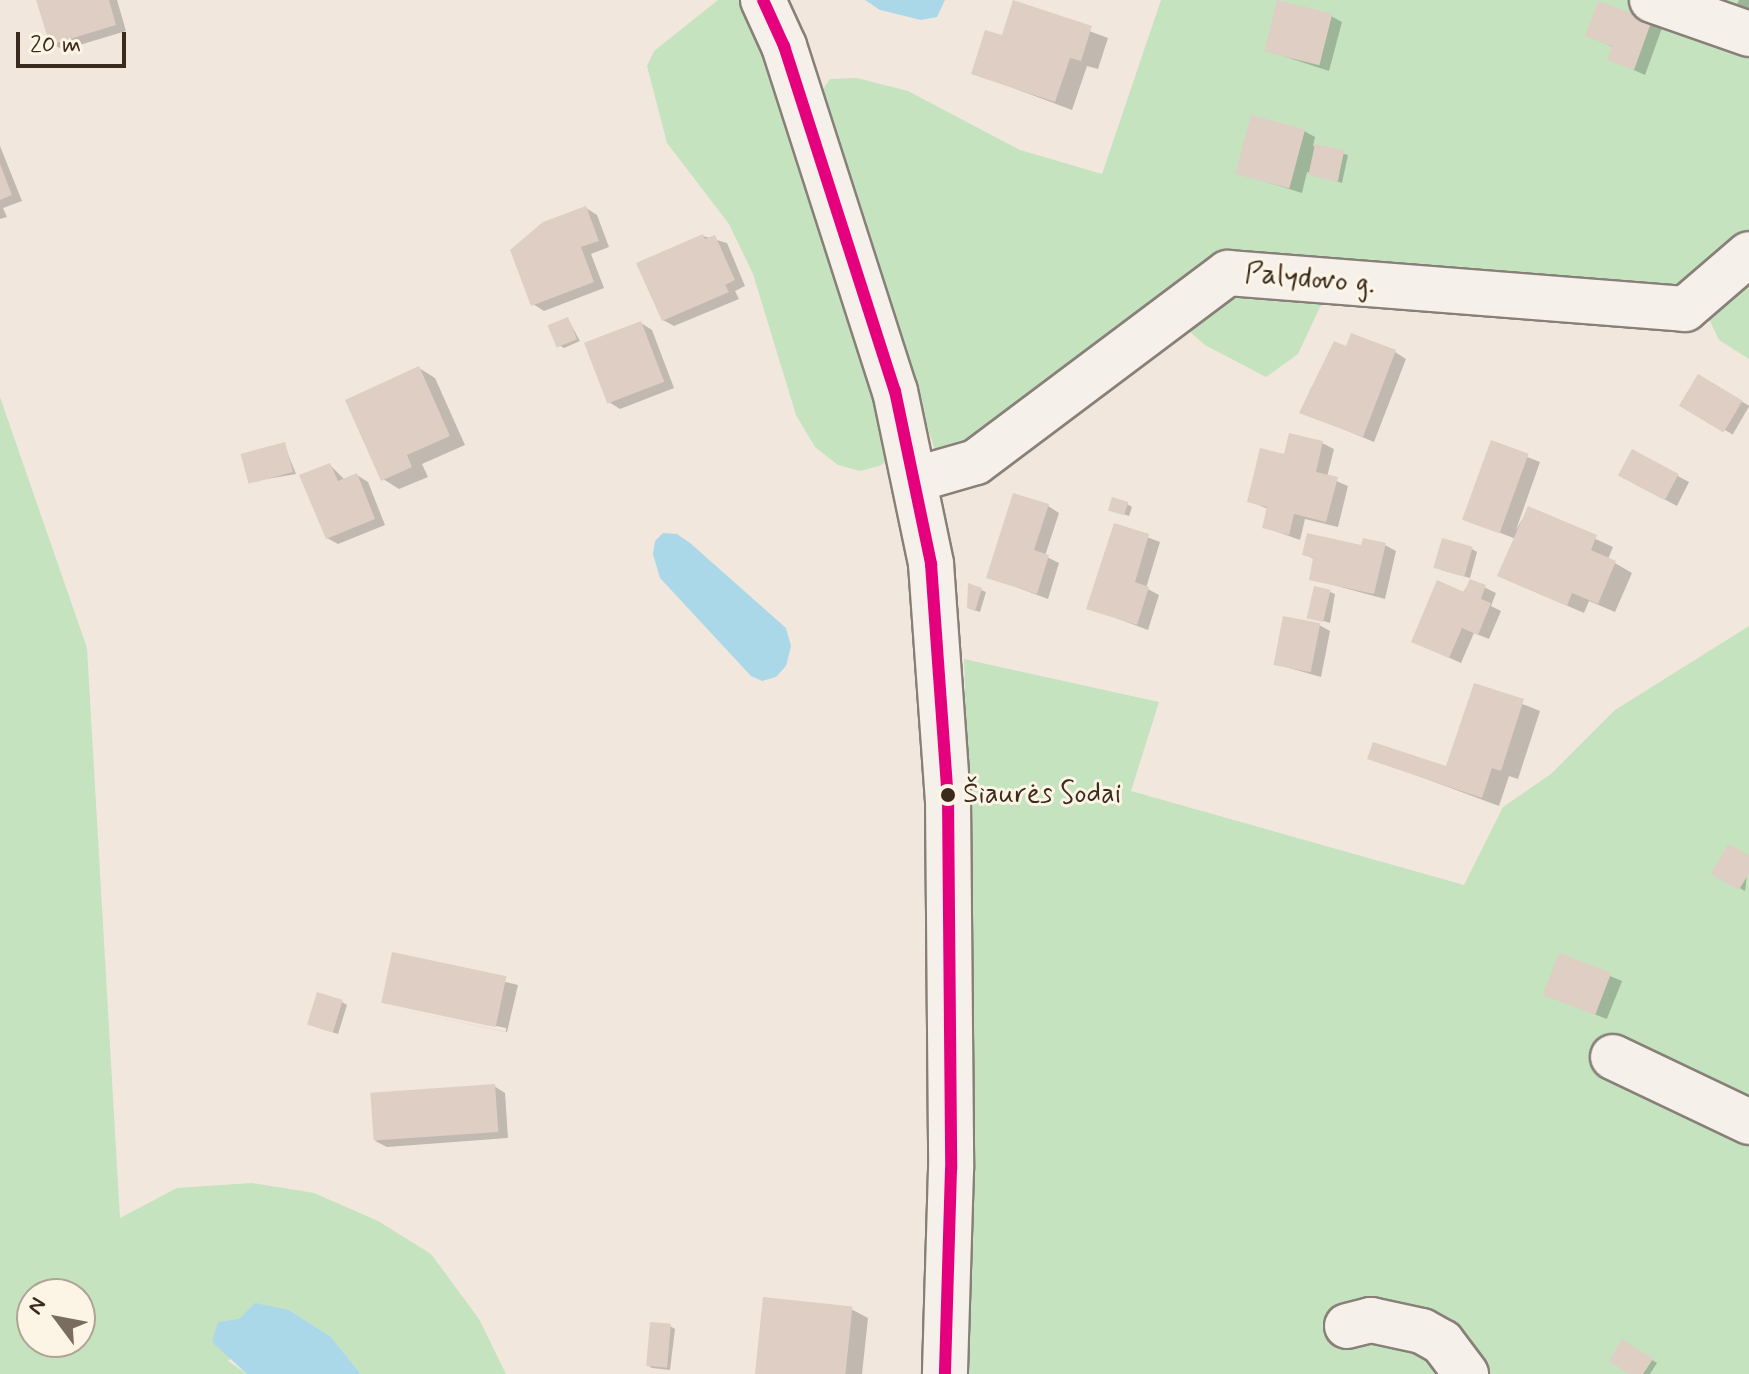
<!DOCTYPE html>
<meta charset="utf-8">
<style>
body{margin:0}
#map{position:relative;width:1749px;height:1374px;overflow:hidden;background:#f2e7dc;font-family:Mynerve,sans-serif}
div>[style]{position:absolute}
.green>*{inset:0;background:#c5e3bf}
.water>*{inset:0;background:#abd8e9}
.shadow>*{inset:0;background:#0003;transform-origin:0 0}
.building>*{inset:0;background:#decec4;transform-origin:0 0}
.roads{filter:drop-shadow(2px 0 #888078) drop-shadow(-2px 0 #888078) drop-shadow(0 2px #888078) drop-shadow(0 -2px #888078)}
.minor>*{height:44px;margin:-22px;padding:0 22px;transform-origin:22px;border-radius:22px;background:#f5f0ea}
.bus-1>*{height:12px;margin:-6px;padding:0 6px;transform-origin:6px;border-radius:6px;background:#e5007d}
.dots>*{width:22px;height:22px;translate:-50% -50%;box-sizing:border-box;border:4px solid #fcf5e5;border-radius:50%}
span{translate:-50% -50%;white-space:nowrap;text-align:center;line-height:1.15;-webkit-text-stroke:6px #fcf5e5;paint-order:stroke}
.bus-label{font-size:28px;color:#3b2a1e}
.left{translate:0 -50%;text-align:left}
.street-label{font-size:30px;color:#3b2a1e}
.north{position:absolute;left:16px;top:1278px;width:80px;height:80px;box-sizing:border-box;background:#fcf5e5;border:2px solid #afa495;border-radius:50%;rotate:302deg;font-size:22px;font-weight:700;line-height:32px;text-align:center;color:#3b2a1e}
.north::after{content:'';display:block;margin:auto;width:28px;height:36px;background:#7b6c60;clip-path:polygon(50% 0,100% 100%,50% 72%,0 100%)}
.scale{position:absolute;left:16px;top:32px;width:110px;height:36px;box-sizing:border-box;border:4px solid #3b2a1e;border-top:0;padding-left:10px;font-size:24px;line-height:28px;white-space:nowrap;color:#3b2a1e;-webkit-text-stroke:6px #fcf5e5;paint-order:stroke}
</style>
<div id="map">
<div class="green">
<i style="clip-path:polygon(718px 0,745px 0,771px 48px,893px 458px,879px 466px,860px 471px,838px 465px,815px 447px,796px 415px,753px 274px,729px 224px,667px 143px,647px 66px,654px 51px)"></i>
<i style="clip-path:polygon(1161px 0,1749px 0,1749px 359px,1719px 340px,1709px 319px,1672px 292px,1365px 268px,1320px 307px,1298px 354px,1266px 377px,1205px 345px,1162px 307px,978px 438px,935px 450px,819px 95px,830px 79px,857px 78px,908px 91px,1020px 150px,1102px 174px)"></i>
<i style="clip-path:polygon(evenodd,0 397px,87px 648px,120px 1218px,177px 1188px,252px 1183px,314px 1193px,378px 1221px,431px 1254px,479px 1319px,506px 1374px,361px 1374px,330px 1336px,289px 1310px,228px 1361px,247px 1374px,0 1374px,0 397px,32px 1294px,80px 1294px,80px 1342px,32px 1342px,32px 1294px)"></i>
<i style="clip-path:polygon(1749px 626px,1749px 1374px,964px 1374px,970px 854px,964px 659px,1159px 702px,1131px 791px,1464px 885px,1503px 807px,1551px 774px,1615px 710px)"></i>
</div>
<div class="water">
<i style="clip-path:polygon(865px 0,945px 0,937px 17px,921px 20px,880px 10px)"></i>
<i style="clip-path:polygon(663px 533px,677px 534px,690px 543px,786px 628px,791px 646px,786px 666px,776px 677px,762px 681px,751px 676px,660px 578px,653px 554px,655px 541px)"></i>
<i style="clip-path:polygon(255px 1303px,289px 1310px,330px 1336px,361px 1374px,247px 1374px,212px 1342px,218px 1322px,239px 1319px)"></i>
</div>
<div class="shadow">
<i style="clip-path:polygon(38px 0,117px 0,126px 31px,63px 50px,51px 43px)"></i>
<i style="clip-path:polygon(1739px 0,1749px 0,1749px 14px,1736px 7px)"></i>
<i style="clip-path:polygon(1014px 3px,1108px 38px,1098px 69px,1087px 66px,1072px 110px,973px 73px,1003px 38px)"></i>
<i style="clip-path:polygon(1331px 16px,1342px 22px,1329px 71px,1265px 50px)"></i>
<i style="clip-path:polygon(1651px 21px,1662px 28px,1645px 75px,1609px 59px,1613px 47px,1587px 35px)"></i>
<i style="clip-path:polygon(1304px 131px,1315px 137px,1313px 146px,1348px 155px,1342px 183px,1307px 172px,1302px 193px,1238px 173px)"></i>
<i style="clip-path:polygon(0 146px,22px 201px,3px 208px,7px 217px,0 219px)"></i>
<i style="clip-path:polygon(586px 208px,597px 215px,609px 247px,591px 254px,604px 288px,544px 311px,533px 304px)"></i>
<i style="clip-path:polygon(703px 236px,727px 243px,745px 286px,735px 291px,739px 299px,674px 326px,663px 320px)"></i>
<i style="clip-path:polygon(568px 319px,580px 341px,564px 348px,559px 345px)"></i>
<i style="clip-path:polygon(641px 323px,652px 330px,674px 388px,620px 409px,609px 402px)"></i>
<i style="clip-path:polygon(1347px 349px,1395px 352px,1406px 359px,1374px 442px,1302px 412px,1311px 388px,1317px 390px)"></i>
<i style="clip-path:polygon(419px 368px,435px 378px,465px 445px,422px 464px,428px 477px,399px 489px,383px 479px)"></i>
<i style="left:1699px;top:377px;width:58px;height:33px;rotate:30deg"></i>
<i style="clip-path:polygon(1322px 443px,1334px 449px,1327px 477px,1348px 486px,1338px 527px,1305px 519px,1300px 540px,1264px 527px,1268px 509px,1249px 501px,1286px 456px)"></i>
<i style="clip-path:polygon(1492px 443px,1540px 462px,1516px 530px,1529px 508px,1613px 547px,1608px 559px,1632px 573px,1615px 612px,1589px 601px,1584px 613px,1517px 584px,1516px 539px,1465px 519px)"></i>
<i style="clip-path:polygon(284px 444px,296px 474px,250px 482px)"></i>
<i style="clip-path:polygon(1633px 452px,1689px 482px,1677px 506px,1632px 482px)"></i>
<i style="clip-path:polygon(330px 465px,345px 480px,357px 475px,368px 482px,385px 525px,338px 544px,327px 538px)"></i>
<i style="clip-path:polygon(1127px 504px,1132px 507px,1129px 516px,1110px 510px)"></i>
<i style="clip-path:polygon(1048px 506px,1059px 513px,1045px 556px,1059px 563px,1048px 599px,989px 577px)"></i>
<i style="clip-path:polygon(1115px 525px,1160px 542px,1146px 588px,1159px 595px,1148px 630px,1089px 608px)"></i>
<i style="clip-path:polygon(1385px 545px,1396px 551px,1385px 599px,1311px 579px,1315px 560px,1305px 554px)"></i>
<i style="clip-path:polygon(1472px 549px,1477px 552px,1470px 578px,1441px 570px)"></i>
<i style="clip-path:polygon(1471px 581px,1496px 593px,1491px 606px,1501px 611px,1489px 639px,1474px 633px,1461px 663px,1425px 647px)"></i>
<i style="clip-path:polygon(981px 590px,986px 592px,980px 612px,974px 610px)"></i>
<i style="clip-path:polygon(1330px 592px,1335px 594px,1330px 623px,1310px 617px)"></i>
<i style="clip-path:polygon(1319px 625px,1330px 631px,1321px 677px,1275px 664px)"></i>
<i style="clip-path:polygon(1475px 685px,1540px 711px,1518px 779px,1509px 776px,1499px 806px,1370px 758px,1447px 769px)"></i>
<i style="clip-path:polygon(1749px 858px,1745px 891px,1714px 873px)"></i>
<i style="clip-path:polygon(393px 954px,518px 985px,507px 1032px,393px 1008px,506px 1032px,506px 1028px,383px 1002px)"></i>
<i style="left:1560px;top:956px;width:67px;height:41px;rotate:22deg"></i>
<i style="clip-path:polygon(342px 1002px,347px 1005px,338px 1034px,313px 1026px)"></i>
<i style="clip-path:polygon(494px 1086px,505px 1093px,508px 1138px,387px 1147px,375px 1141px)"></i>
<i style="clip-path:polygon(851px 1309px,868px 1318px,862px 1374px,756px 1374px)"></i>
<i style="clip-path:polygon(670px 1326px,675px 1329px,670px 1370px,652px 1368px,647px 1365px)"></i>
<i style="clip-path:polygon(1623px 1342px,1657px 1363px,1650px 1374px,1633px 1374px)"></i>
</div>
<div class="building">
<i style="clip-path:polygon(36px 0,109px 0,116px 25px,50px 45px)"></i>
<i style="clip-path:polygon(1013px 0,1092px 26px,1081px 61px,1070px 58px,1055px 102px,971px 74px,985px 30px,1002px 35px)"></i>
<i style="left:1277px;top:0;width:57px;height:53px;rotate:14deg"></i>
<i style="clip-path:polygon(1598px 1px,1652px 20px,1634px 70px,1607px 60px,1612px 46px,1585px 36px)"></i>
<i style="left:1251px;top:115px;width:56px;height:61px;rotate:15deg"></i>
<i style="left:1315px;top:144px;width:30px;height:32px;rotate:12deg"></i>
<i style="clip-path:polygon(0 164px,12px 195px,0 200px)"></i>
<i style="clip-path:polygon(586px 206px,599px 241px,581px 247px,594px 282px,531px 306px,510px 250px,543px 222px)"></i>
<i style="clip-path:polygon(703px 234px,705px 239px,715px 235px,735px 280px,725px 285px,729px 292px,662px 321px,636px 263px)"></i>
<i style="left:568px;top:317px;width:24px;height:22px;rotate:68deg"></i>
<i style="left:641px;top:321px;width:65px;height:61px;rotate:69deg"></i>
<i style="clip-path:polygon(1351px 333px,1396px 350px,1363px 437px,1299px 413px,1334px 341px,1346px 346px)"></i>
<i style="clip-path:polygon(419px 366px,450px 436px,407px 455px,412px 467px,381px 481px,345px 400px)"></i>
<i style="left:1698px;top:374px;width:52px;height:37px;rotate:31deg"></i>
<i style="clip-path:polygon(1289px 433px,1323px 441px,1316px 472px,1338px 477px,1326px 522px,1294px 514px,1289px 535px,1262px 528px,1267px 507px,1247px 502px,1260px 448px,1284px 454px)"></i>
<i style="left:1491px;top:440px;width:40px;height:85px;rotate:20deg"></i>
<i style="left:285px;top:442px;width:31px;height:46px;rotate:75deg"></i>
<i style="left:1632px;top:449px;width:53px;height:30px;rotate:28deg"></i>
<i style="clip-path:polygon(330px 463px,338px 481px,357px 473px,375px 519px,326px 539px,299px 475px)"></i>
<i style="clip-path:polygon(1013px 493px,1049px 504px,1034px 550px,1049px 555px,1037px 594px,986px 578px)"></i>
<i style="left:1112px;top:497px;width:17px;height:14px;rotate:17deg"></i>
<i style="clip-path:polygon(1528px 506px,1597px 535px,1591px 550px,1616px 561px,1598px 604px,1572px 593px,1567px 606px,1497px 576px)"></i>
<i style="clip-path:polygon(1114px 523px,1149px 534px,1135px 582px,1149px 587px,1137px 625px,1086px 609px)"></i>
<i style="clip-path:polygon(1307px 533px,1361px 545px,1363px 538px,1386px 543px,1374px 594px,1309px 580px,1313px 558px,1302px 555px)"></i>
<i style="left:1442px;top:538px;width:32px;height:31px;rotate:16deg"></i>
<i style="clip-path:polygon(1470px 579px,1486px 585px,1481px 599px,1491px 603px,1478px 635px,1462px 628px,1449px 658px,1411px 642px,1437px 580px,1464px 592px)"></i>
<i style="clip-path:polygon(968px 583px,982px 588px,975px 611px,967px 608px)"></i>
<i style="left:1314px;top:586px;width:17px;height:33px;rotate:13deg"></i>
<i style="left:1283px;top:616px;width:38px;height:50px;rotate:11deg"></i>
<i style="clip-path:polygon(1474px 683px,1524px 699px,1501px 771px,1492px 768px,1482px 798px,1367px 759px,1373px 742px,1446px 766px)"></i>
<i style="clip-path:polygon(1728px 844px,1749px 855px,1749px 873px,1739px 890px,1711px 874px)"></i>
<i style="left:392px;top:952px;width:117px;height:52px;rotate:12deg"></i>
<i style="left:1559px;top:953px;width:56px;height:45px;rotate:21deg"></i>
<i style="left:317px;top:992px;width:27px;height:34px;rotate:17deg"></i>
<i style="left:495px;top:1084px;width:48px;height:125px;rotate:86deg"></i>
<i style="left:763px;top:1297px;width:90px;height:78px;rotate:6deg"></i>
<i style="left:650px;top:1322px;width:21px;height:44px;rotate:5deg"></i>
<i style="clip-path:polygon(1622px 1339px,1653px 1359px,1643px 1374px,1629px 1374px,1609px 1361px)"></i>
</div>
<div class="roads">
<div class="minor">
<i style="left:763px;top:0;width:51px;rotate:65.5deg"></i>
<i style="left:784px;top:46px;width:362px;rotate:72.2deg"></i>
<i style="left:895px;top:391px;width:177px;rotate:78.2deg"></i>
<i style="left:931px;top:564px;width:236px;rotate:85.9deg"></i>
<i style="left:948px;top:799px;width:370px;rotate:89.5deg"></i>
<i style="left:951px;top:1169px;width:205px;rotate:91.7deg"></i>
<i style="left:1652px;top:0;width:103px;rotate:19.3deg"></i>
<i style="left:917px;top:479px;width:61px;rotate:-16.1deg"></i>
<i style="left:976px;top:462px;width:315px;rotate:-36.9deg"></i>
<i style="left:1228px;top:273px;width:458px;rotate:4.5deg"></i>
<i style="left:1685px;top:309px;width:84px;rotate:-40.7deg"></i>
<i style="left:1613px;top:1057px;width:151px;rotate:25.5deg"></i>
<i style="left:1347px;top:1326px;width:25px;rotate:-14deg"></i>
<i style="left:1371px;top:1320px;width:52px;rotate:12.2deg"></i>
<i style="left:1422px;top:1331px;width:23px;rotate:29deg"></i>
<i style="left:1442px;top:1342px;width:40px;rotate:53deg"></i>
</div>
</div>
<div class="bus-1">
<i style="left:763px;top:0;width:51px;rotate:65.5deg"></i>
<i style="left:784px;top:46px;width:362px;rotate:72.2deg"></i>
<i style="left:895px;top:391px;width:177px;rotate:78.2deg"></i>
<i style="left:931px;top:564px;width:236px;rotate:85.9deg"></i>
<i style="left:948px;top:799px;width:370px;rotate:89.5deg"></i>
<i style="left:951px;top:1169px;width:205px;rotate:91.7deg"></i>
</div>
<div class="dots">
<i style="left:948px;top:795px;background:#3b2a1e"></i>
</div>
<div class="bus-label">
<span class="left" style="left:963px;top:795px">Šiaurės Sodai</span>
</div>
<div class="street-label">
<span style="left:1310px;top:279px;rotate:5deg">Palydovo g.</span>
</div>
<div class="north">N</div>
<div class="scale">20 m</div>
</div>
